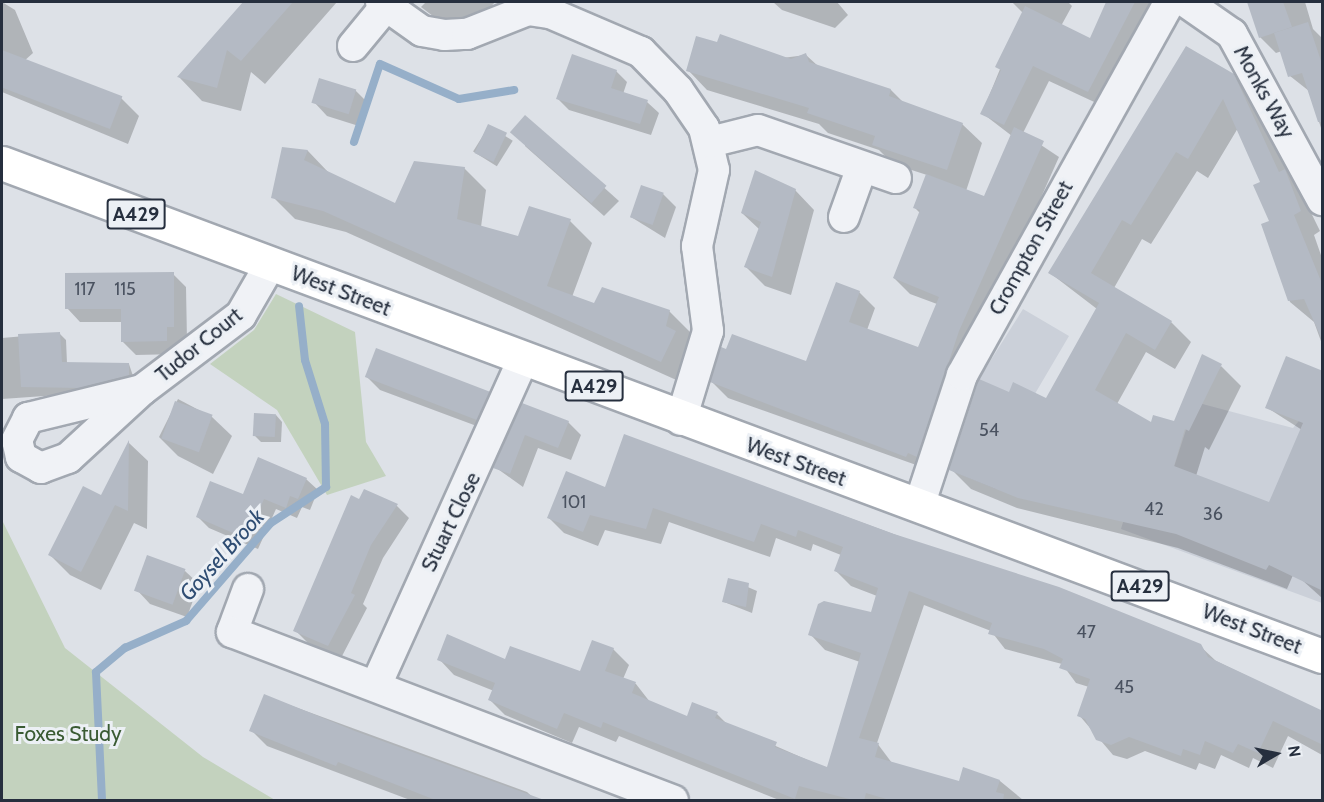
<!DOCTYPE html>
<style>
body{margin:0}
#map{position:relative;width:1324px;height:802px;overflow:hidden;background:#dde1e7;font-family:Cabin,sans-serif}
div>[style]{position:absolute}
.built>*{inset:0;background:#cbd0d9}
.green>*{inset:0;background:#c3d2be}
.shadow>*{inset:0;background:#0003;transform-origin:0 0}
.stream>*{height:8px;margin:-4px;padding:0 4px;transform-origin:4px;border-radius:4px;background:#96afc9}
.building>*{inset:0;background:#b4bac4;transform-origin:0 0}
.roads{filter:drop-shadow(2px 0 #a2a8b1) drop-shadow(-2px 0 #a2a8b1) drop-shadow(0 2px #a2a8b1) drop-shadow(0 -2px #a2a8b1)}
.street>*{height:30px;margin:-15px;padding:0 15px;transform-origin:15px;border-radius:15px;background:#f0f2f6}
.primary>*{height:33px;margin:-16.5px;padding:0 16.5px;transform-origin:16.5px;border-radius:16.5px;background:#fff}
span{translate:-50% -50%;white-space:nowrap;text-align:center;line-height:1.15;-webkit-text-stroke:6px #ecf0f5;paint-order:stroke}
.number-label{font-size:18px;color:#4a5260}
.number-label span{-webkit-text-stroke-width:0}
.shield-label span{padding:2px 4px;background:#ecf0f5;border:2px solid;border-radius:4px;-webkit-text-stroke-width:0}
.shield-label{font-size:20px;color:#262f3e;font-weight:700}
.street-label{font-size:21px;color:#262f3e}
.park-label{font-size:21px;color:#3a5b33}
.water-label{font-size:22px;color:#2f4d73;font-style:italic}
.frame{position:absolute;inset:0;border:3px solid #262f3e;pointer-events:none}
.north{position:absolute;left:1246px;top:724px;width:60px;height:60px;-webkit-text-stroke:4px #ecf0f5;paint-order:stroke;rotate:81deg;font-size:16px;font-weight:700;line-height:24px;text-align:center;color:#262f3e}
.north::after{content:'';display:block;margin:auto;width:21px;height:27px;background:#262f3e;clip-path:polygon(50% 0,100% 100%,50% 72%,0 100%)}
</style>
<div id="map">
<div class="built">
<i style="clip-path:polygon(1023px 309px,1069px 336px,1036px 392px,996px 489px,943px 467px,979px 379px)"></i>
<i style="clip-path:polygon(1195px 402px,1293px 428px,1313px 404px,1322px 407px,1322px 603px,1121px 529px,1134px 485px,1174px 467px)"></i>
</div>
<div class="green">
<i style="clip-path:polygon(276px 294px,355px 332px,366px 442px,386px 476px,327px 495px,277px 410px,210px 364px,254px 330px)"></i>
<i style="clip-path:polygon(2px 520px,65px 648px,203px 757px,275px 800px,2px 800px)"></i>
</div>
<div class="shadow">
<i style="clip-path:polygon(2px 2px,15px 10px,33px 53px,23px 62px,121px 98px,139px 116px,128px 144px,2px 92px)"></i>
<i style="clip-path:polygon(247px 2px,337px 2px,265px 84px,251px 72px,241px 111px,202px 101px,179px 77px)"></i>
<i style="clip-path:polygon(426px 2px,495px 2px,463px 39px,421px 7px)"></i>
<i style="clip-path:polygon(773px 2px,837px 2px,848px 15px,835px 28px,782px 10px)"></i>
<i style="clip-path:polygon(1012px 2px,1068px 2px,1072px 6px,1061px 26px,1091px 40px,1107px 2px,1159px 2px,1105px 107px,1049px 81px,1023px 133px,1059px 157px,974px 348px,933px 471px,728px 398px,712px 382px,807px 363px,859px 292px,875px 308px,867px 330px,919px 349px,937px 304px,910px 294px,894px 278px,920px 213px,914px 207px,927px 175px,893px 164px,879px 150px,828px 133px,819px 124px,707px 90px,688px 70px,806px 55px,818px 66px,891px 90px,903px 102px,962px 124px,982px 143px,966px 191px,985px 198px,1012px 136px,982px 113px,1023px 13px)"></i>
<i style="clip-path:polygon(1249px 2px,1305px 2px,1313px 29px,1322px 38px,1322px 131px,1309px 91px,1290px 76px,1282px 51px,1276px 53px,1260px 37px)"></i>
<i style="clip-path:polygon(616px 71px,627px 82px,623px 94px,647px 102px,659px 113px,651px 135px,569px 110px,558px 99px)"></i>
<i style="clip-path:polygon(1233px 75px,1254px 96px,1320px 231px,1314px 235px,1322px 258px,1322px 344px,1314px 322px,1290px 302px,1263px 224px,1271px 222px,1262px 183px,1238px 128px,1208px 178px,1197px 171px,1151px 244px,1142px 239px,1114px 288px,1171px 322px,1191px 342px,1175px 369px,1146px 352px,1117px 404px,1152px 424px,1175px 422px,1221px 366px,1241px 386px,1209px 450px,1205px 447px,1196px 476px,1270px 504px,1302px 430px,1266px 407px,1312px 368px,1322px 508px,1287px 589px,1178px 548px,1017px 508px,971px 489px,951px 469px,1010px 394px,1047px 400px,1097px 309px,1050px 273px)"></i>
<i style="clip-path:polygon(355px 90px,369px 104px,362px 127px,327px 116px,314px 102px)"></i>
<i style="clip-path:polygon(525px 117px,619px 201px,604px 216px,525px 146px)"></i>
<i style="left:489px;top:126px;width:28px;height:30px;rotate:32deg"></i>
<i style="clip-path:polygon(283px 149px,308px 151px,329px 173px,395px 205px,464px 168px,486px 190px,481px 227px,519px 238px,530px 208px,570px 221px,592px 243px,572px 297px,595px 305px,669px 311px,691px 333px,688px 345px,698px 354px,683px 383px,346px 232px,295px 219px,273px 197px)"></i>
<i style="clip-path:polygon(795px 190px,814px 210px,791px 295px,765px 286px,746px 267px,760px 230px,742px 213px)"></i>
<i style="clip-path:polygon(663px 194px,676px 207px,665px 238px,631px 217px)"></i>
<i style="clip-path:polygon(173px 274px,186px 287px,187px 340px,180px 340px,179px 354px,136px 355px,122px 341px,122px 322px,80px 322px,67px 308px)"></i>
<i style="clip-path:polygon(59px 333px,66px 340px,67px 363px,129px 364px,135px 382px,87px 393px,2px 399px,2px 338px)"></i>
<i style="clip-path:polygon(367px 377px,489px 392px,502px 406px,490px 431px,380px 390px)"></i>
<i style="clip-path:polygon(178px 399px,212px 417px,232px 436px,213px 474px,178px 456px,159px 437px)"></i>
<i style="clip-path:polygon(523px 405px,568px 422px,581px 435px,571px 460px,538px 448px,523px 487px,495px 467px)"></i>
<i style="clip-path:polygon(276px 415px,282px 422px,281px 442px,261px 442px,255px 436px)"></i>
<i style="clip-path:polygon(625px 436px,1200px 646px,1216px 661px,1322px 712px,1322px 755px,1288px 736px,1273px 768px,1253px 758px,1249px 768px,1221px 755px,1215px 769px,1199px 763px,1196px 770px,1145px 751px,1127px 759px,1113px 755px,1079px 715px,1089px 687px,1076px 683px,1062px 664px,1005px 649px,991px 631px,924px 605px,877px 743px,892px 763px,960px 783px,1000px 781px,1023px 800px,779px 800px,619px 736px,616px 742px,579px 727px,572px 743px,505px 715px,490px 700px,494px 691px,454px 675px,439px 659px,506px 661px,581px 673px,613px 649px,629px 665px,623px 679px,636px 684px,650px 702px,688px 718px,717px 714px,728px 725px,828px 769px,860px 662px,825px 650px,810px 634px,872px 614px,877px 596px,851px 586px,836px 571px,841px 555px,813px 544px,811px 551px,776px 538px,770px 557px,669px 522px,661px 544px,605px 530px,598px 546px,564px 533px,548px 517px,606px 489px)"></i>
<i style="clip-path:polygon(129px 443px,148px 461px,147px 529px,134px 523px,101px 590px,70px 575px,50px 555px,102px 497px)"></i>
<i style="clip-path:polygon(306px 479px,318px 490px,310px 510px,302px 507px,297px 518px,276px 509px,258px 549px,209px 528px,198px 517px,243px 496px)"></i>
<i style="clip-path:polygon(365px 491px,397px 506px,409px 518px,383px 558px,363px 604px,367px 608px,341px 658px,308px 643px,295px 630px)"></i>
<i style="clip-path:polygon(1322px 539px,1322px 598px,1302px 580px)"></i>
<i style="clip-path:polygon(185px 571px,199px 584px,187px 617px,150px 604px,137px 590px)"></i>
<i style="clip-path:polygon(729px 579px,757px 591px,752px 613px,724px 602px)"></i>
<i style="clip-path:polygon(265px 696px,527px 792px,536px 800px,410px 800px,267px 746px,251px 730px)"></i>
</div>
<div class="stream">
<i style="left:354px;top:142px;width:82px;rotate:-71.6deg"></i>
<i style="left:380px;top:64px;width:86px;rotate:23.9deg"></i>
<i style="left:459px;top:99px;width:56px;rotate:-9.3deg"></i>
<i style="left:102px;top:800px;width:128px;rotate:-92.7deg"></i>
<i style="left:96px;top:672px;width:38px;rotate:-40deg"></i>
<i style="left:125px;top:648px;width:67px;rotate:-23.9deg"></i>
<i style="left:186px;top:621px;width:130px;rotate:-49.1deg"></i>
<i style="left:271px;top:523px;width:66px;rotate:-33.2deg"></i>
<i style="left:326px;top:487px;width:63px;rotate:-90.9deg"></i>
<i style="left:325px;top:424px;width:67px;rotate:-107.4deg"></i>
<i style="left:305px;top:360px;width:54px;rotate:-96.3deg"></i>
</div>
<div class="building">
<i style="clip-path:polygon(243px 2px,293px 2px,241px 61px,227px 50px,217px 88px,177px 77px)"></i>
<i style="clip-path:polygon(1106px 2px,1135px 2px,1088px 92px,1033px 66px,1004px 125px,980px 114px,1001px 70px,995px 67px,1025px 6px,1090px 38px)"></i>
<i style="clip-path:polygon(1247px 2px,1283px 2px,1292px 27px,1259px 38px)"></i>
<i style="clip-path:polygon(1308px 22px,1323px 67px,1323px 122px,1318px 122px,1302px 73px,1288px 77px,1274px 33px)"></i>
<i style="clip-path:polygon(720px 34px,791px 59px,806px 53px,809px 62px,891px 89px,889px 96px,963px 123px,947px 170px,872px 145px,875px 136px,807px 113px,809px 108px,686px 71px,696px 36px,717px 42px)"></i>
<i style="clip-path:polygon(1186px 46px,1234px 74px,1279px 172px,1285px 169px,1301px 211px,1294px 215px,1323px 286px,1323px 342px,1304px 299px,1288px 301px,1261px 224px,1269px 221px,1253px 185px,1260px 182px,1223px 99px,1188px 159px,1176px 152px,1131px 225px,1122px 220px,1091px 273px,1172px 321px,1155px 350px,1126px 333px,1095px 390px,1151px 422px,1153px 415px,1174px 421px,1202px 354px,1222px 364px,1189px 431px,1185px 429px,1174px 466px,1269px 502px,1303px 423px,1265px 408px,1286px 356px,1323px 371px,1323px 591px,1269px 565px,1266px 570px,1176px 534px,1018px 498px,949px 470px,979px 379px,1009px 392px,1013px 382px,1046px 398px,1099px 303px,1048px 273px)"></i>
<i style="left:2px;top:50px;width:129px;height:35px;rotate:21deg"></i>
<i style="clip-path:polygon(572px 54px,617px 70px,611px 88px,648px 100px,640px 124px,556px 99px)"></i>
<i style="left:319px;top:78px;width:39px;height:26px;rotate:17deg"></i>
<i style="left:525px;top:115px;width:108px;height:23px;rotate:41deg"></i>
<i style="left:488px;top:124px;width:21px;height:32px;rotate:25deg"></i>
<i style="clip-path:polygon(1014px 127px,1044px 141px,959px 331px,917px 457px,908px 453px,906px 457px,710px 382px,721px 347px,726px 349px,732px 334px,806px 361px,836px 282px,860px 291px,849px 322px,918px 347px,939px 297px,893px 278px,920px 210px,913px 208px,926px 174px,984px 196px)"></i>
<i style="clip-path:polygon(282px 147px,308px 150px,304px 160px,395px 203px,414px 161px,465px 167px,457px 219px,518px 236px,529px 206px,571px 219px,547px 286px,594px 303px,602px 287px,670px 310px,666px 326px,676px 331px,661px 362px,323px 211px,271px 198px)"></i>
<i style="clip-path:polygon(755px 170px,796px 189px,772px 277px,744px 267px,761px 222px,741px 213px)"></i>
<i style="left:641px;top:185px;width:24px;height:34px;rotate:19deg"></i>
<i style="clip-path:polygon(174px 272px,174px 327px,167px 327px,167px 341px,121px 342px,121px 309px,65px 309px,65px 273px)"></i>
<i style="clip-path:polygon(60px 332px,62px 362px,129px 363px,129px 375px,80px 388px,21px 387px,18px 334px)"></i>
<i style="left:376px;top:348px;width:122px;height:31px;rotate:21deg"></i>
<i style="left:175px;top:401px;width:40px;height:40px;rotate:20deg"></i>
<i style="clip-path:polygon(522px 403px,569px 421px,558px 448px,525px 435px,510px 474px,493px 468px)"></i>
<i style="left:254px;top:413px;width:22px;height:23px;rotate:3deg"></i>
<i style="clip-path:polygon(624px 434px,894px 534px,1059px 587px,1201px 644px,1208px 657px,1323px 711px,1323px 745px,1273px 721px,1258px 753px,1238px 744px,1233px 753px,1205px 741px,1200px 755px,1183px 749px,1181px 756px,1129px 737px,1111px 745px,1096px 740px,1085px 719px,1077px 716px,1090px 679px,1059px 668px,1063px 659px,1044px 649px,988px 634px,992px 623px,909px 591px,859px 738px,879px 743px,875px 757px,959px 781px,963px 767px,1000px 780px,996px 792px,1004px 794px,1003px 801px,893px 801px,866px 793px,864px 801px,857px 801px,799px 786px,795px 799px,603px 722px,601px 728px,564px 713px,557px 729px,488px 700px,495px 683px,437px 660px,447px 634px,505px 659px,510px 646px,580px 671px,592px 640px,614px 648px,605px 671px,636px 682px,632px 693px,687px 716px,692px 702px,718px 712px,715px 718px,777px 742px,775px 747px,827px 767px,861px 653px,808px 635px,818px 604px,824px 601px,871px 612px,878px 588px,834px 571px,843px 547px,798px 530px,796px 537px,761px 524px,754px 542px,653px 508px,646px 529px,590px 515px,583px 532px,547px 518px,566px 471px,605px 487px)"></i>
<i style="clip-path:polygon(129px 440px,128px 511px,115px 505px,81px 572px,48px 555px,83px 486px,101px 495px)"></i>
<i style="clip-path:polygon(258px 457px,307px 478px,298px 499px,290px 496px,286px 508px,264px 499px,247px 539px,196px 517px,210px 481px,243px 494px)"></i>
<i style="clip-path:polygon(364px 489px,398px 504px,371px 545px,351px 593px,355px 595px,328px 646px,293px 631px,351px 495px,359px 499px)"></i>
<i style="left:147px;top:555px;width:41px;height:38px;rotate:20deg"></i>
<i style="clip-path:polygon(728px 578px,749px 583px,746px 607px,722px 602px)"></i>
<i style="clip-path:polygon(264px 694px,355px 731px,547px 801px,438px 801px,338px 762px,336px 766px,249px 731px)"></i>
</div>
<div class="roads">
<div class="street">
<i style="left:381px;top:2px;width:50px;rotate:35.3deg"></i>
<i style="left:422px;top:31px;width:23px;rotate:10deg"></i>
<i style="left:445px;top:35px;width:22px;rotate:-3deg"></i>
<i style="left:467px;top:34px;width:66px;rotate:-21.5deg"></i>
<i style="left:528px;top:10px;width:22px;rotate:8deg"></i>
<i style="left:550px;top:13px;width:99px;rotate:23.2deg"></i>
<i style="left:641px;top:52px;width:53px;rotate:45.8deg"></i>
<i style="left:678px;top:90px;width:46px;rotate:55.6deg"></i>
<i style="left:704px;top:128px;width:43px;rotate:76.6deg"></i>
<i style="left:714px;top:170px;width:78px;rotate:102.6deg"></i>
<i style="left:697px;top:246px;width:86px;rotate:82.6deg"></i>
<i style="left:708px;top:331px;width:93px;rotate:106.9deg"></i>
<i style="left:1186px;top:2px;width:56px;rotate:34.8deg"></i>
<i style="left:1232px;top:34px;width:189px;rotate:61.5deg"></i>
<i style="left:353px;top:46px;width:52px;rotate:-50.5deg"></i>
<i style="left:710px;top:142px;width:49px;rotate:-14deg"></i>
<i style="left:758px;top:130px;width:146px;rotate:19.2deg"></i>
<i style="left:844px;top:217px;width:53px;rotate:-70.2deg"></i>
<i style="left:142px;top:390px;width:100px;rotate:137.4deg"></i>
<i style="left:68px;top:458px;width:29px;rotate:160deg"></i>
<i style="left:41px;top:468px;width:23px;rotate:-151deg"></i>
<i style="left:21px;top:457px;width:17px;rotate:-103deg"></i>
<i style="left:17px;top:440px;width:25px;rotate:-63deg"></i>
<i style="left:28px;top:418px;width:117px;rotate:-13.8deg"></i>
<i style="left:142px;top:390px;width:124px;rotate:-37.1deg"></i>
<i style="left:241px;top:315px;width:58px;rotate:-59.9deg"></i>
<i style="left:919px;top:506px;width:138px;rotate:-71.8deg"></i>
<i style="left:962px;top:375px;width:427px;rotate:-60.9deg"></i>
<i style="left:248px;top:589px;width:46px;rotate:110.4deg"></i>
<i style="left:232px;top:632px;width:472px;rotate:20.9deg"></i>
<i style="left:377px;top:683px;width:355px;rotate:-65.7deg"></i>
</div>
<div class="primary">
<i style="left:2px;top:163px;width:1409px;rotate:20.48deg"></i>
</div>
</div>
<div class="number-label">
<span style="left:85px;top:289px">117</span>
<span style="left:125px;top:289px">115</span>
<span style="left:989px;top:430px">54</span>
<span style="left:574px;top:502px">101</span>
<span style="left:1154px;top:509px">42</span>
<span style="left:1213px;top:514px">36</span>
<span style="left:1086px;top:632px">47</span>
<span style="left:1124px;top:687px">45</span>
</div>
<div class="shield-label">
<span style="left:136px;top:214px">A429</span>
<span style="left:594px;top:386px">A429</span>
<span style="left:1140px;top:586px">A429</span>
</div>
<div class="street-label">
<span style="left:1264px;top:92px;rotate:61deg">Monks Way</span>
<span style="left:1031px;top:248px;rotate:-61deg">Crompton Street</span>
<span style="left:341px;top:291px;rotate:21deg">West Street</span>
<span style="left:199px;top:345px;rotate:-39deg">Tudor Court</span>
<span style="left:796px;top:462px;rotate:20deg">West Street</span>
<span style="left:451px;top:522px;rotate:-64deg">Stuart Close</span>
<span style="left:1252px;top:629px;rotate:21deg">West Street</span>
</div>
<div class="park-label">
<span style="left:68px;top:734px">Foxes Study</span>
</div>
<div class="water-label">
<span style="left:222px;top:555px;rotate:-48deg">Goysel Brook</span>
</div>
<div class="frame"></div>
<div class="north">N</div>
</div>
